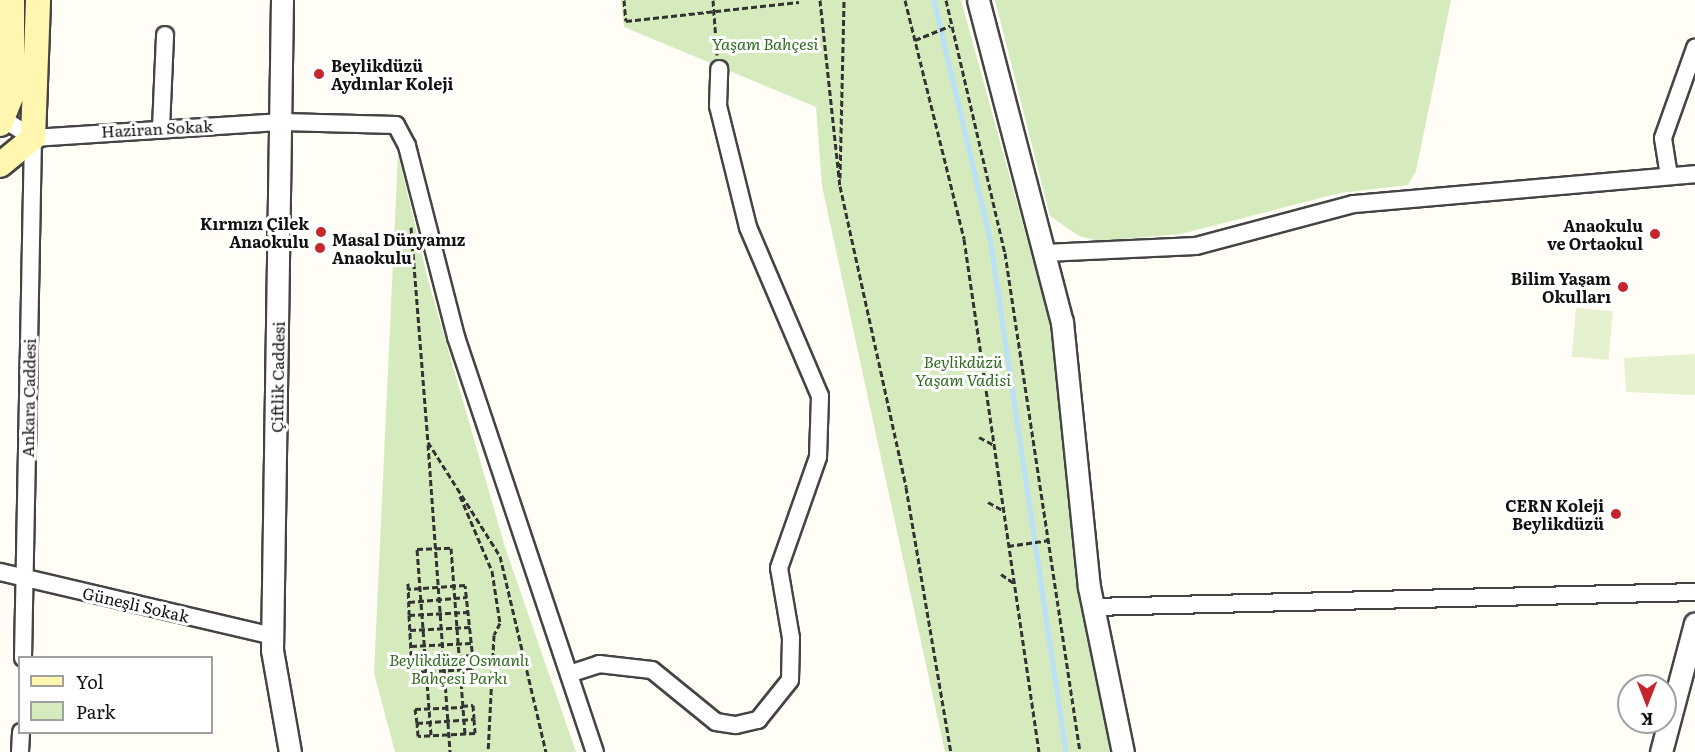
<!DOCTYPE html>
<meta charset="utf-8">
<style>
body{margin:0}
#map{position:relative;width:1695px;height:752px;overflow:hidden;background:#fffdf5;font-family:Literata,serif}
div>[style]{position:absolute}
.green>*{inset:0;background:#d5ebbd}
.pitch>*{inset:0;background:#e6f2cf;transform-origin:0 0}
.stream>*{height:4.5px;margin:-2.25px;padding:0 2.25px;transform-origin:2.25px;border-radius:2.25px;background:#b9e0f7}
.path>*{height:3px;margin-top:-1.5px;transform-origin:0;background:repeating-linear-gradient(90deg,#333 0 6px,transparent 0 9px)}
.roads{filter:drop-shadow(2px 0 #444) drop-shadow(-2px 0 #444) drop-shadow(0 2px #444) drop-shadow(0 -2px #444)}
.minor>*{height:16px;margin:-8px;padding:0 8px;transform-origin:8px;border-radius:8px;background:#fff}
.tertiary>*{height:21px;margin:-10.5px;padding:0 10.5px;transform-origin:10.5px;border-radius:10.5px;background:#fff}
.secondary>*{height:24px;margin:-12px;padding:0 12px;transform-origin:12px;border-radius:12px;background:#fff6b0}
.dots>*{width:16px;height:16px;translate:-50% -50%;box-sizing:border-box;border:3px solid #fff;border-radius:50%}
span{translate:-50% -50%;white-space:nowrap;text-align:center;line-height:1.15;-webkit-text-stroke:6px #fff;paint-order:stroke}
.park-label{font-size:16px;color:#2f6b1f;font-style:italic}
.poi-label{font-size:16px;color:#111;font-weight:700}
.left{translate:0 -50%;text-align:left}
.right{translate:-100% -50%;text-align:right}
.street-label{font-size:16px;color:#111}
.legend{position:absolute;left:18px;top:656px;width:195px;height:78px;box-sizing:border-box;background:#fff;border:2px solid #a0a0a0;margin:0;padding:8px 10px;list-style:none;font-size:18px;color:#111}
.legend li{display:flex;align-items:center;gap:12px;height:30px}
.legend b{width:30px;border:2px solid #a0a0a0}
.north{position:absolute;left:1617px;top:674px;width:60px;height:60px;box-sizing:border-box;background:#fff;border:2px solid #a0a0a0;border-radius:50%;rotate:180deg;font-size:16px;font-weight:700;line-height:24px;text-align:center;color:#111}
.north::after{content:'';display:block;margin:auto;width:21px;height:27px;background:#c4262e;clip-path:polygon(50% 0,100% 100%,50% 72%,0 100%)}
</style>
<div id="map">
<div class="green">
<i style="clip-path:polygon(621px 0,961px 0,1058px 352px,1110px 752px,945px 752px,822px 186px,816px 107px,624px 27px)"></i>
<i style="clip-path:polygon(995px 0,1451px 0,1416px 171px,1408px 185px,1340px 193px,1181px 234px,1099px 241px,1079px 236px,1050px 216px)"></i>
<i style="clip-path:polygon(398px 154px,428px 280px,505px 547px,576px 752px,395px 752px,374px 673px)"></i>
</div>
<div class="pitch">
<i style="left:1576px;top:308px;width:37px;height:49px;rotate:5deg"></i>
<i style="clip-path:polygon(1695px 354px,1695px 395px,1626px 392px,1624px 358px)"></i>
</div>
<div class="stream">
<i style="left:934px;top:0;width:244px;rotate:76.8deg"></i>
<i style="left:990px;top:238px;width:520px;rotate:81.59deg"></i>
</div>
<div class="path">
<i style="left:624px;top:0;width:21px;rotate:85deg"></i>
<i style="left:626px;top:21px;width:174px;rotate:-6.3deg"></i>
<i style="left:713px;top:0;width:55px;rotate:85.8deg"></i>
<i style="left:820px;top:0;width:187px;rotate:83.9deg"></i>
<i style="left:840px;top:186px;width:308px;rotate:77.6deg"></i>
<i style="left:906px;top:487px;width:269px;rotate:80.4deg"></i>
<i style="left:905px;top:0;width:246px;rotate:76.1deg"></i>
<i style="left:964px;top:239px;width:518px;rotate:81.68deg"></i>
<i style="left:946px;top:0;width:260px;rotate:76.9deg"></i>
<i style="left:1005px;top:253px;width:505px;rotate:81.45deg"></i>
<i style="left:915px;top:40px;width:38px;rotate:-22deg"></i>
<i style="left:840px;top:178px;width:178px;rotate:-88.7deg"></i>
<i style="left:411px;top:227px;width:216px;rotate:85.5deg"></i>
<i style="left:428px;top:442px;width:135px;rotate:57.7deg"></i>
<i style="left:500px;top:556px;width:201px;rotate:76.8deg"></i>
<i style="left:979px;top:437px;width:17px;rotate:28deg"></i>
<i style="left:428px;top:444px;width:309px;rotate:85.9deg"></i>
<i style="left:460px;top:496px;width:82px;rotate:66.9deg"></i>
<i style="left:492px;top:571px;width:53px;rotate:81.3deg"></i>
<i style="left:500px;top:623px;width:13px;rotate:117deg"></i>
<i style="left:494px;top:635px;width:117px;rotate:92.9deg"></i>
<i style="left:988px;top:502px;width:18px;rotate:29deg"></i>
<i style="left:1008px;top:546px;width:42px;rotate:-8.1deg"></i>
<i style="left:1001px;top:574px;width:16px;rotate:35deg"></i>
<i style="left:408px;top:583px;width:32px;rotate:88deg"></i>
<i style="left:409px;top:615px;width:57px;rotate:87deg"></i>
<i style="left:412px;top:672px;width:62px;rotate:-2.8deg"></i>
<i style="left:474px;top:669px;width:84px;rotate:-96.1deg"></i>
<i style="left:465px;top:585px;width:57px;rotate:176deg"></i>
<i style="left:409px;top:602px;width:58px;rotate:-4.9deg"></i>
<i style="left:409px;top:615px;width:59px;rotate:-2.9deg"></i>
<i style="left:410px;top:630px;width:60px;rotate:-2.9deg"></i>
<i style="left:411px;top:646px;width:60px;rotate:-2.9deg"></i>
<i style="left:412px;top:660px;width:61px;rotate:-4.7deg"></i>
<i style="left:462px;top:706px;width:11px;rotate:-5deg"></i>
<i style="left:473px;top:705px;width:14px;rotate:86deg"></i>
<i style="left:474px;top:719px;width:14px;rotate:86deg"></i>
<i style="left:475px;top:733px;width:57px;rotate:177deg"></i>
<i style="left:418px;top:736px;width:13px;rotate:-94deg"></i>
<i style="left:417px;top:723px;width:57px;rotate:-4deg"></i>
<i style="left:417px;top:723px;width:14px;rotate:-98deg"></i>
<i style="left:415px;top:709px;width:48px;rotate:-2.4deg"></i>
<i style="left:431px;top:735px;width:187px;rotate:-94.3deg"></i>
<i style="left:417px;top:549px;width:34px;rotate:-2deg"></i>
<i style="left:451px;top:548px;width:186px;rotate:85.7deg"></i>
</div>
<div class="roads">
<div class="minor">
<i style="left:5px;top:120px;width:33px;rotate:33deg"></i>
<i style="left:161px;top:128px;width:93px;rotate:-87.5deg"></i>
<i style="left:33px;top:138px;width:250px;rotate:-3.7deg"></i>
<i style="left:282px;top:122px;width:114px;rotate:1.5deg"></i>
<i style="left:396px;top:125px;width:24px;rotate:62deg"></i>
<i style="left:407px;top:146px;width:197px;rotate:75.6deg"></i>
<i style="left:456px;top:337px;width:438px;rotate:71.5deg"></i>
<i style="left:1669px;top:176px;width:38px;rotate:-99deg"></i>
<i style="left:1663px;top:138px;width:96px;rotate:-70.4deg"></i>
<i style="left:1045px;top:253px;width:151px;rotate:-2.7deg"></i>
<i style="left:1196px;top:246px;width:163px;rotate:-14.9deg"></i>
<i style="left:1354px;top:204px;width:342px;rotate:-5deg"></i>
<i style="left:0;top:572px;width:279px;rotate:13.2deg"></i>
<i style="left:1092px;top:607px;width:603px;rotate:-1.42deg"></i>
<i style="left:23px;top:658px;width:520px;rotate:-88.9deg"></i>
<i style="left:569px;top:674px;width:32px;rotate:-18deg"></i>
<i style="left:599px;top:664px;width:53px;rotate:6.5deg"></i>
<i style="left:652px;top:670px;width:82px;rotate:39.1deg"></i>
<i style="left:716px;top:722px;width:20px;rotate:9deg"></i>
<i style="left:736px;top:725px;width:23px;rotate:-13deg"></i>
<i style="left:758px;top:720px;width:51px;rotate:-51.3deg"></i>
<i style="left:790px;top:680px;width:42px;rotate:-88.6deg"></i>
<i style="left:791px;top:638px;width:71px;rotate:-99.7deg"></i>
<i style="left:779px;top:568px;width:118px;rotate:-70.6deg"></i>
<i style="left:818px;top:457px;width:61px;rotate:-88.1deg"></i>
<i style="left:820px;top:396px;width:184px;rotate:-113.1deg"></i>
<i style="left:748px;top:227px;width:125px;rotate:-103.9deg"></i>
<i style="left:718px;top:106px;width:37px;rotate:-88deg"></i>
<i style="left:20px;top:752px;width:20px;rotate:-87deg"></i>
</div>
<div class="tertiary">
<i style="left:282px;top:0;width:650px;rotate:90.88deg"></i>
<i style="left:272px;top:650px;width:104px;rotate:80deg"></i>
<i style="left:978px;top:0;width:333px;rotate:75.4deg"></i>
<i style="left:1062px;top:322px;width:266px;rotate:84.2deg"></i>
<i style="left:1089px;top:587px;width:168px;rotate:78.4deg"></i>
<i style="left:1661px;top:752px;width:133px;rotate:-75.2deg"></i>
</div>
<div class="secondary">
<i style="left:0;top:124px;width:31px;rotate:-68deg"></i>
<i style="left:12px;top:95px;width:95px;rotate:-90deg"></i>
<i style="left:0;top:165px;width:43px;rotate:-39.3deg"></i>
<i style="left:33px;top:138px;width:138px;rotate:-87.9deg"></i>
</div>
</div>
<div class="dots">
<i style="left:319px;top:74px;background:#c4262e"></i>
<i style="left:321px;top:232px;background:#c4262e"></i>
<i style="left:1655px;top:234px;background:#c4262e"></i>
<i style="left:320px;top:248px;background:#c4262e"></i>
<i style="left:1623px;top:287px;background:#c4262e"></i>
<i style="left:1616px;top:514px;background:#c4262e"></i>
</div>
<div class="park-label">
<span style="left:765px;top:43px">Yaşam Bahçesi</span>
<span style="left:963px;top:370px">Beylikdüzü<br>Yaşam Vadisi</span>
<span style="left:459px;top:668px">Beylikdüze Osmanlı<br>Bahçesi Parkı</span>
</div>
<div class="poi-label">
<span class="left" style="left:331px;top:74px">Beylikdüzü<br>Aydınlar Koleji</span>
<span class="right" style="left:309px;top:232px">Kırmızı Çilek<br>Anaokulu</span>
<span class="right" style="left:1643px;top:234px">Anaokulu<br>ve Ortaokul</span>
<span class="left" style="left:332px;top:248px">Masal Dünyamız<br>Anaokulu</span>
<span class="right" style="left:1611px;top:287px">Bilim Yaşam<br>Okulları</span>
<span class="right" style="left:1604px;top:514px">CERN Koleji<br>Beylikdüzü</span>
</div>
<div class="street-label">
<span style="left:157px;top:128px;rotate:-3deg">Haziran Sokak</span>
<span style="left:277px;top:377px;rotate:-89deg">Çiftlik Caddesi</span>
<span style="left:28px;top:398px;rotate:-89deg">Ankara Caddesi</span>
<span style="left:136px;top:604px;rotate:13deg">Güneşli Sokak</span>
</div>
<ul class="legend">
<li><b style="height:8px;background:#fff6b0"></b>Yol</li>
<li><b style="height:16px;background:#d5ebbd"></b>Park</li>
</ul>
<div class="north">K</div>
</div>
